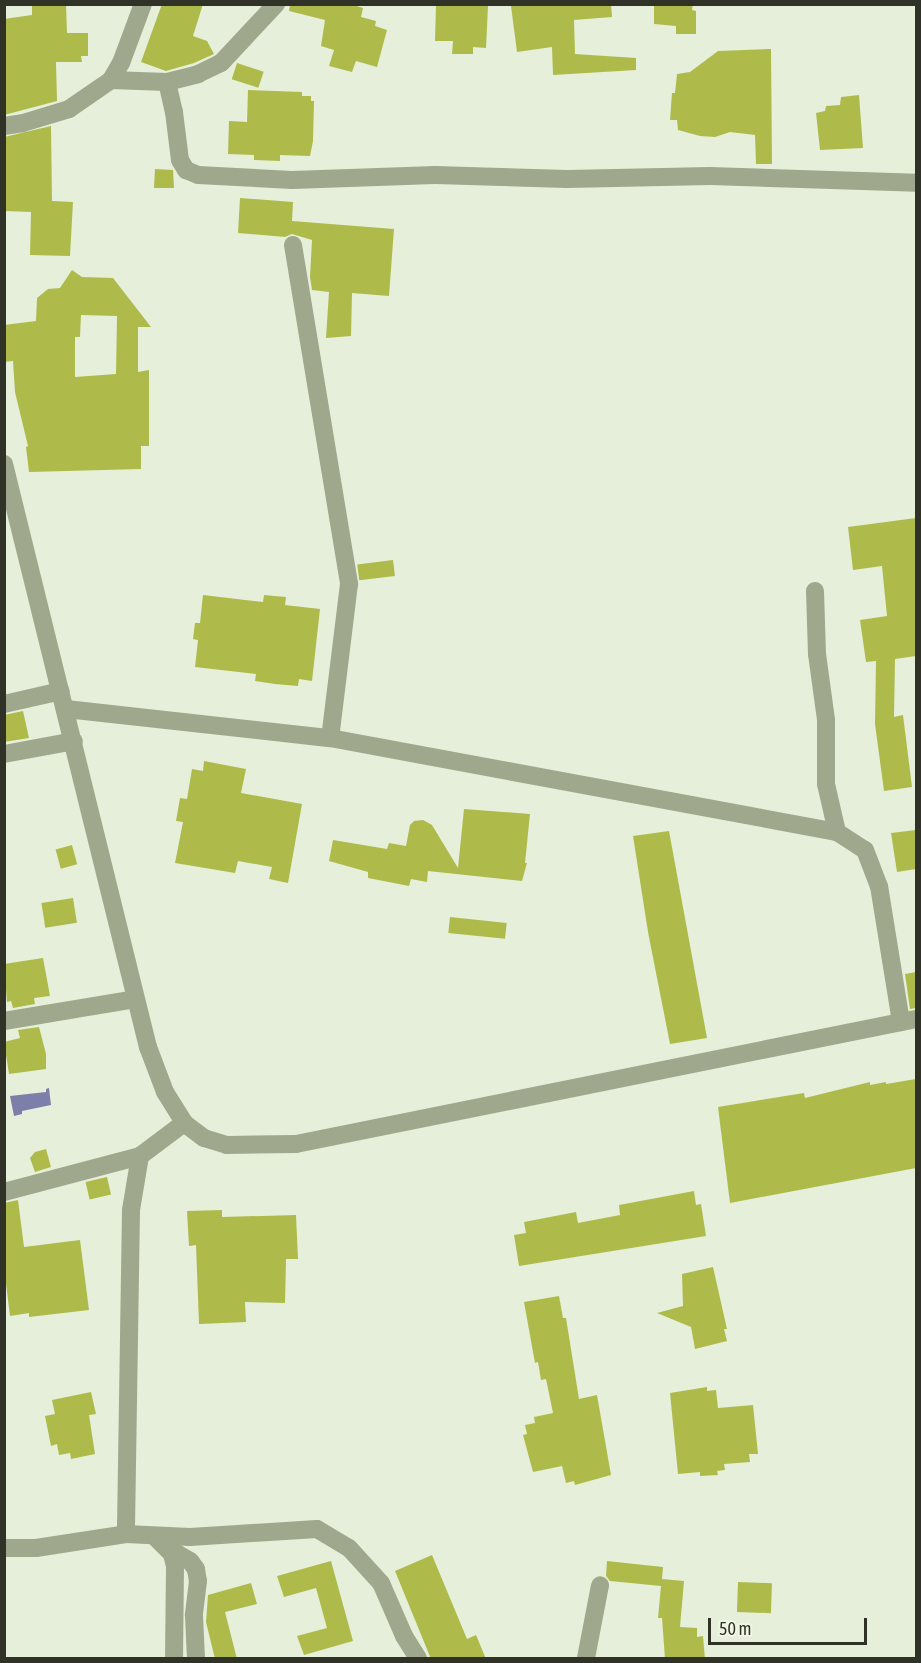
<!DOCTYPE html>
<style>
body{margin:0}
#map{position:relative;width:921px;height:1663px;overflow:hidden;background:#e6efd9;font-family:"Asap Condensed",sans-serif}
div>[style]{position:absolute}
.water>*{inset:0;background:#7b7fa9}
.building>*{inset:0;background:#aebb4b;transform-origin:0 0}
.minor>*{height:18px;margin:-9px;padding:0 9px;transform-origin:9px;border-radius:9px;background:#9fa88d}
span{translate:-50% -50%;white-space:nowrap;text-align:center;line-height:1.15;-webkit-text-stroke:4.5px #f0f7e5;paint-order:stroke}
.frame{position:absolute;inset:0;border:6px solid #303227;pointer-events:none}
.scale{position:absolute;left:708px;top:1618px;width:159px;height:27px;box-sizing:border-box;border:3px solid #303227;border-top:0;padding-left:8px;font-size:18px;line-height:21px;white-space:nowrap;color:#303227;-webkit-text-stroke:4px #f0f7e5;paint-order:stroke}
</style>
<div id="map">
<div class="water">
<i style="clip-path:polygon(49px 1088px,51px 1105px,22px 1111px,22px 1114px,14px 1116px,10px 1096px,46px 1092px,46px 1089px)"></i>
</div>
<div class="building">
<i style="clip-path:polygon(32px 4px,66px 4px,67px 33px,88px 33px,88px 56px,81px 56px,82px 62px,56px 62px,57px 101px,4px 115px,4px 19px,32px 15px)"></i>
<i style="clip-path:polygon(162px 4px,203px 4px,193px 36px,207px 41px,214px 54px,194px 63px,166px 71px,141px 62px)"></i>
<i style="clip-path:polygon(290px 4px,350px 4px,363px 8px,361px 17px,376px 21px,375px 26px,387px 30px,377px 67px,356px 61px,352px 72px,329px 66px,334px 50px,321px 46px,325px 20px,289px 11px)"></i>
<i style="clip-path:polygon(436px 4px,488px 6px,486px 48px,473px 47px,473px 54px,452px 54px,453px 41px,435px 41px)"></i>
<i style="clip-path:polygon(611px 4px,612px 17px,574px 20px,575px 54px,636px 58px,636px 70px,553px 75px,552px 47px,517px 52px,511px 6px)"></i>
<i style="clip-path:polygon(654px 4px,693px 4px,692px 10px,696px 11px,696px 34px,676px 34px,676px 26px,654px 24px)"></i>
<i style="clip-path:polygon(771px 49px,772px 164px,756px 164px,755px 135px,730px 132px,715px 137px,700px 136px,678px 130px,677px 120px,670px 120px,672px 93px,675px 93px,677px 74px,690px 72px,718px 51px)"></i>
<i style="left:237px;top:63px;width:28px;height:17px;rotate:18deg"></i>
<i style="clip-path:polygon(248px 90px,302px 92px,302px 96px,311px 96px,311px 101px,314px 101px,313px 141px,310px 156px,280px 155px,280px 161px,254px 160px,254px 155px,228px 154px,229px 121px,247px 122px)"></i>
<i style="clip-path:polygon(859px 95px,863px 148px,820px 150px,816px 113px,825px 111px,826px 106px,840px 105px,841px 97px)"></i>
<i style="clip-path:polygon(51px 126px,52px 201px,73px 202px,70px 256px,30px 255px,31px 212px,4px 211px,4px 137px)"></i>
<i style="clip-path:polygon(155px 169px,173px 170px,174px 188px,154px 188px)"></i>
<i style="clip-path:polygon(240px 198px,293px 202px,292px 221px,394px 229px,389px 296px,352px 293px,351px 336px,326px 338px,329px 292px,312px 290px,310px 277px,312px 240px,292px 234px,285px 237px,238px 233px)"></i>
<i style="clip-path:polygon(evenodd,72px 270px,82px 277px,113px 278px,151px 327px,138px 327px,138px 372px,149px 370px,149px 446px,141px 446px,141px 469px,29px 472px,26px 447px,28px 446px,15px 392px,13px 361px,4px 362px,4px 325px,36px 321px,37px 298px,48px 289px,60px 288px,72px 270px,81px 315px,117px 316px,116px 374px,75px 377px,75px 337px,80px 337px,81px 315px)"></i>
<i style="clip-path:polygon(916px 518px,916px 656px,895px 659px,894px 717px,903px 715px,912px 787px,884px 791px,875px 724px,876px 661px,866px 662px,860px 620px,887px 616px,882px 566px,853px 570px,848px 527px)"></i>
<i style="left:393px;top:560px;width:16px;height:36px;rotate:83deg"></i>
<i style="clip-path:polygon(203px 595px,263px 602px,264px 595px,286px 597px,285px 605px,320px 609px,312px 681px,299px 679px,298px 686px,275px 684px,255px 681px,256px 674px,195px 667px,198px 640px,193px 639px,195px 623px,200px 623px)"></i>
<i style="clip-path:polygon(23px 711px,29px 738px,4px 742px,4px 715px)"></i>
<i style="clip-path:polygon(204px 761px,246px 769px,241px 793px,302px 804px,288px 883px,269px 879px,272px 867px,238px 861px,235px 873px,175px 863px,183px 822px,176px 821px,180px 798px,187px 799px,192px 769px,203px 771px)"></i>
<i style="clip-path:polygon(464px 809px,530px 814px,525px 863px,527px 863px,522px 881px,428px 871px,427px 882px,411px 879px,409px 886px,368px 878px,368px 872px,329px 861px,333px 840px,387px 849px,389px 843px,406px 846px,410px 825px,414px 821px,423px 820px,432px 825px,458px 868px)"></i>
<i style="clip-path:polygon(916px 830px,916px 869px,897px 872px,891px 833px)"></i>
<i style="clip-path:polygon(669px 831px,707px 1038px,670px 1044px,648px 932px,633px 836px)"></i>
<i style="left:72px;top:845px;width:20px;height:17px;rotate:75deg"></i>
<i style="left:73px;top:898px;width:25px;height:32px;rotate:81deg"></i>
<i style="left:450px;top:917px;width:57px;height:16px;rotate:6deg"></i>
<i style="clip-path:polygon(43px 958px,50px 996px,34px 998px,35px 1004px,13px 1008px,11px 1001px,7px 1002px,4px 964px)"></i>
<i style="clip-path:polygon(916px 972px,916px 1008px,910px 1009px,905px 974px)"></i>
<i style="clip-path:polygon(39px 1027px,46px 1054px,46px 1069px,9px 1074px,4px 1042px,20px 1038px,18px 1030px)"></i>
<i style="clip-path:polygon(916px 1079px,916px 1168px,730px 1203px,718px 1107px,804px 1093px,805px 1098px,870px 1082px,870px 1085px,886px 1082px,886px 1084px)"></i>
<i style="clip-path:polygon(46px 1149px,51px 1167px,35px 1172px,30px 1158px,35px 1152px)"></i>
<i style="left:107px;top:1177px;width:18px;height:22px;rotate:77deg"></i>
<i style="clip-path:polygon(694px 1191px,696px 1205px,701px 1204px,706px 1236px,519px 1266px,514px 1235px,526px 1233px,524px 1222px,576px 1212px,578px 1223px,620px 1215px,619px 1205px)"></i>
<i style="clip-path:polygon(18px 1200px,24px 1247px,80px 1240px,89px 1310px,29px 1317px,29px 1313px,10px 1316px,4px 1267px,4px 1203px)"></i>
<i style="clip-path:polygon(222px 1210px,222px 1217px,296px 1215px,298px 1259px,286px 1259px,285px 1303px,245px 1302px,246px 1322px,199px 1324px,196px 1245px,189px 1246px,187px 1211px)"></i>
<i style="clip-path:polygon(713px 1267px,727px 1329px,724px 1329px,727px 1341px,695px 1349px,691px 1327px,657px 1313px,683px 1306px,682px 1274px)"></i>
<i style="clip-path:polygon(559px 1296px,563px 1318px,566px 1318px,579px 1399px,597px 1395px,611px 1475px,575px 1485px,574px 1481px,566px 1483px,562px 1466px,533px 1472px,523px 1435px,527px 1434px,525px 1425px,535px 1423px,534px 1417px,553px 1413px,546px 1379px,541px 1380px,538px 1362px,535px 1363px,524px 1302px)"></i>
<i style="clip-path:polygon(707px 1387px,707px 1391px,716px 1390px,718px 1408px,753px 1405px,758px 1454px,749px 1454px,750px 1462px,724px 1464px,725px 1470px,717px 1471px,718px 1475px,700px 1476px,700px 1472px,678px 1474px,670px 1393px)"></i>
<i style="clip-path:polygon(91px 1392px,96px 1414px,89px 1415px,95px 1454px,71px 1459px,70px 1453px,59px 1455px,57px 1444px,51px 1446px,45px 1416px,55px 1414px,52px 1400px)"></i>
<i style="clip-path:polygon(432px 1555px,467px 1639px,476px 1635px,486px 1659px,431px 1659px,395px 1571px)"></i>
<i style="clip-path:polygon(331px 1561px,353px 1641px,304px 1655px,297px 1636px,327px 1628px,316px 1588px,284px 1597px,277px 1576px)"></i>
<i style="clip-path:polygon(607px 1561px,663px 1567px,662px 1579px,684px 1581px,680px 1627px,697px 1628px,697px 1637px,703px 1636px,705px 1659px,665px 1659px,662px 1618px,658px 1618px,661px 1586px,610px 1581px,606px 1576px)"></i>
<i style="left:738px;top:1582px;width:34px;height:30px;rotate:2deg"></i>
<i style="clip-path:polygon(251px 1583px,257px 1604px,225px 1612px,237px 1659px,215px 1659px,206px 1622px,208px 1595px)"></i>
</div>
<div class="minor">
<i style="left:111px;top:80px;width:56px;rotate:2deg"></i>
<i style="left:167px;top:82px;width:32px;rotate:-14deg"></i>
<i style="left:198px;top:74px;width:25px;rotate:-26deg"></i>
<i style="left:221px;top:63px;width:81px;rotate:-47deg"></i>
<i style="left:167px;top:82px;width:31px;rotate:77deg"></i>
<i style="left:174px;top:112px;width:48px;rotate:82.9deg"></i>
<i style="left:180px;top:160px;width:12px;rotate:59deg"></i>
<i style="left:186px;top:170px;width:13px;rotate:23deg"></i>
<i style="left:198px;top:175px;width:94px;rotate:3deg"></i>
<i style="left:292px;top:180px;width:143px;rotate:-2deg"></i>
<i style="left:435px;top:175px;width:132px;rotate:1.7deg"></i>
<i style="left:567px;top:179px;width:143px;rotate:-1.2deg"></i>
<i style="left:710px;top:176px;width:206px;rotate:1.9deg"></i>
<i style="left:4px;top:126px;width:19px;rotate:-9deg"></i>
<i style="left:23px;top:123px;width:48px;rotate:-16.9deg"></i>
<i style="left:69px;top:109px;width:51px;rotate:-34.6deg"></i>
<i style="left:111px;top:80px;width:20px;rotate:-60deg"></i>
<i style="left:121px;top:63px;width:63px;rotate:-69.6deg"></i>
<i style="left:293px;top:245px;width:344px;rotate:80.6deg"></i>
<i style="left:349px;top:584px;width:155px;rotate:97deg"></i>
<i style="left:4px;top:464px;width:601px;rotate:76.13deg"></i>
<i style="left:148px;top:1047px;width:48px;rotate:69.3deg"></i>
<i style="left:165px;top:1092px;width:36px;rotate:58deg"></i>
<i style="left:184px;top:1123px;width:25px;rotate:37deg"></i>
<i style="left:204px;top:1138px;width:24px;rotate:17deg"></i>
<i style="left:227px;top:1145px;width:69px;rotate:-0.8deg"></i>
<i style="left:296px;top:1144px;width:632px;rotate:-11.4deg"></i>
<i style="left:815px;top:591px;width:63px;rotate:88.2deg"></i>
<i style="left:817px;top:654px;width:67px;rotate:82.2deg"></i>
<i style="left:826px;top:720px;width:64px;rotate:90deg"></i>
<i style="left:826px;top:784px;width:49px;rotate:77.1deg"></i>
<i style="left:4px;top:704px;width:58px;rotate:-12.8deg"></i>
<i style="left:66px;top:709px;width:266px;rotate:6.3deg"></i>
<i style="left:330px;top:738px;width:516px;rotate:10.5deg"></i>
<i style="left:837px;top:832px;width:33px;rotate:33deg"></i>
<i style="left:865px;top:850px;width:39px;rotate:69deg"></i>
<i style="left:879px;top:886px;width:138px;rotate:80.8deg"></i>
<i style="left:4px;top:754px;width:71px;rotate:-10.5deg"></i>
<i style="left:4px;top:1021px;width:133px;rotate:-9.5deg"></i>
<i style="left:184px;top:1123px;width:55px;rotate:143.1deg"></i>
<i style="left:140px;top:1156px;width:55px;rotate:99.5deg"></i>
<i style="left:131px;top:1210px;width:324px;rotate:90.9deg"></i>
<i style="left:126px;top:1534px;width:64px;rotate:2.7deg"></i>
<i style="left:190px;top:1537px;width:127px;rotate:-3.6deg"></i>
<i style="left:317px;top:1529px;width:37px;rotate:31deg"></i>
<i style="left:349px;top:1548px;width:47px;rotate:47.6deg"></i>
<i style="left:381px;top:1583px;width:58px;rotate:66.5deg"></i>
<i style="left:404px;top:1636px;width:26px;rotate:58deg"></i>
<i style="left:4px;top:1192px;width:141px;rotate:-14.8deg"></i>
<i style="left:154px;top:1536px;width:25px;rotate:45deg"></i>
<i style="left:172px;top:1554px;width:12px;rotate:76deg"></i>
<i style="left:175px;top:1566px;width:92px;rotate:90.6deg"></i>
<i style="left:4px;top:1548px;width:32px"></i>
<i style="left:36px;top:1548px;width:91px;rotate:-8.8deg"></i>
<i style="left:172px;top:1554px;width:6px"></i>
<i style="left:178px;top:1554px;width:14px;rotate:30deg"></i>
<i style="left:190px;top:1561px;width:10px;rotate:53deg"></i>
<i style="left:196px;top:1569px;width:12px;rotate:81deg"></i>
<i style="left:198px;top:1581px;width:35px;rotate:97deg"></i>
<i style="left:194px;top:1616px;width:42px;rotate:87.3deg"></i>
<i style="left:586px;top:1658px;width:74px;rotate:-79.1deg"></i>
</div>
<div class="frame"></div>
<div class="scale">50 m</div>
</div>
